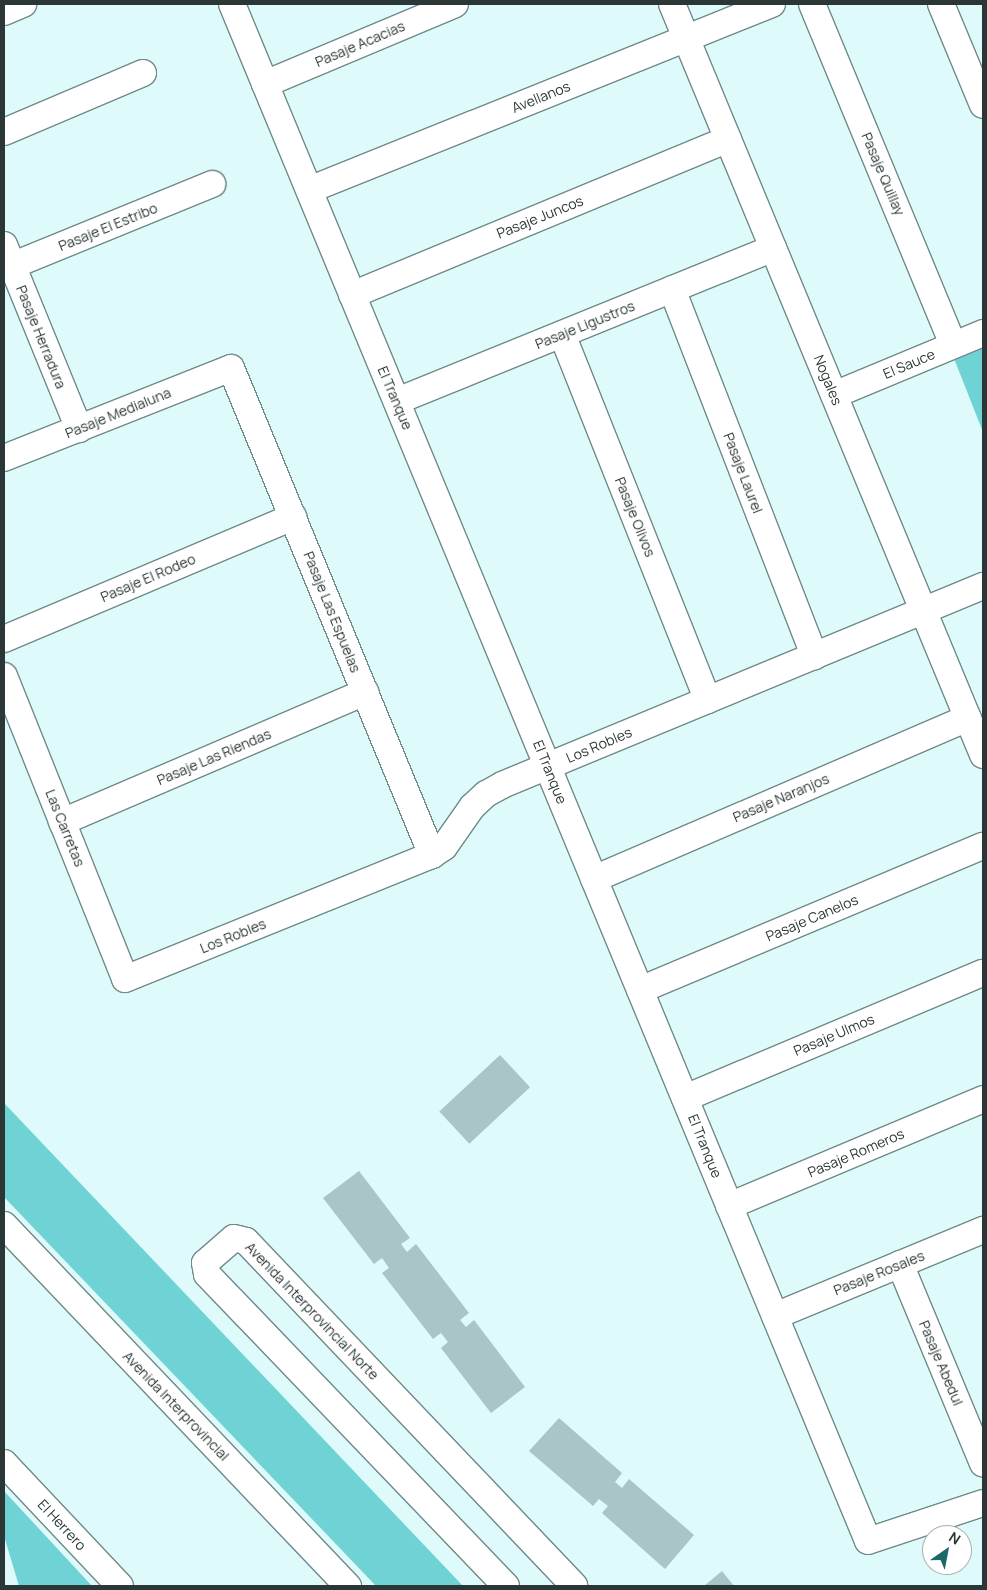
<!DOCTYPE html>
<style>
body{margin:0}
#map{position:relative;width:987px;height:1590px;overflow:hidden;background:#defafa;font-family:Manrope,sans-serif}
div>[style]{position:absolute}
.green>*{inset:0;background:#6fd3d5}
.building>*{inset:0;background:#aac5c5;transform-origin:0 0}
.roads{filter:drop-shadow(1px 0 #708a8a) drop-shadow(-1px 0 #708a8a) drop-shadow(0 1px #708a8a) drop-shadow(0 -1px #708a8a)}
.street>*{height:26px;margin:-13px;padding:0 13px;transform-origin:13px;border-radius:13px;background:#fff}
span{translate:-50% -50%;white-space:nowrap;text-align:center;line-height:1.15;-webkit-text-stroke:4.5px #fff;paint-order:stroke}
.street-label{font-size:14px;color:#2b3636}
.frame{position:absolute;inset:0;border:5px solid #2b3636;pointer-events:none}
.north{position:absolute;left:922px;top:1525px;width:50px;height:50px;box-sizing:border-box;background:#fff;border:1px solid #aaafaf;border-radius:50%;rotate:33deg;font-size:14px;font-weight:700;line-height:20px;text-align:center;color:#2b3636}
.north::after{content:'';display:block;margin:auto;width:18px;height:22px;background:#1b696a;clip-path:polygon(50% 0,100% 100%,50% 72%,0 100%)}
</style>
<div id="map">
<div class="green">
<i style="clip-path:polygon(983px 345px,983px 432px,953px 356px)"></i>
<i style="clip-path:polygon(4px 1103px,463px 1586px,376px 1586px,4px 1197px)"></i>
<i style="clip-path:polygon(4px 1491px,92px 1586px,19px 1586px,4px 1536px)"></i>
</div>
<div class="building">
<i style="left:500px;top:1055px;width:44px;height:83px;rotate:47deg"></i>
<i style="clip-path:polygon(359px 1171px,410px 1238px,401px 1244px,407px 1252px,416px 1244px,469px 1313px,460px 1320px,466px 1327px,474px 1320px,525px 1387px,491px 1413px,441px 1348px,448px 1342px,441px 1333px,433px 1339px,382px 1273px,389px 1268px,382px 1258px,374px 1264px,323px 1198px)"></i>
<i style="clip-path:polygon(559px 1418px,622px 1473px,615px 1482px,622px 1488px,629px 1479px,694px 1535px,665px 1569px,602px 1513px,608px 1506px,599px 1499px,593px 1506px,529px 1451px)"></i>
<i style="clip-path:polygon(722px 1571px,734px 1586px,704px 1586px)"></i>
</div>
<div class="roads">
<div class="street">
<i style="left:232px;top:4px;width:1663px;rotate:67.52deg"></i>
<i style="left:868px;top:1541px;width:121px;rotate:-18.3deg"></i>
<i style="left:672px;top:4px;width:813px;rotate:67.5deg"></i>
<i style="left:812px;top:4px;width:369px;rotate:67.5deg"></i>
<i style="left:941px;top:4px;width:109px;rotate:67.4deg"></i>
<i style="left:4px;top:12px;width:21px;rotate:-23deg"></i>
<i style="left:265px;top:84px;width:206px;rotate:-22.8deg"></i>
<i style="left:4px;top:132px;width:151px;rotate:-23deg"></i>
<i style="left:309px;top:190px;width:499px;rotate:-21.9deg"></i>
<i style="left:4px;top:245px;width:199px;rotate:67.8deg"></i>
<i style="left:4px;top:269px;width:225px;rotate:-22.2deg"></i>
<i style="left:672px;top:289px;width:394px;rotate:68.8deg"></i>
<i style="left:352px;top:295px;width:407px;rotate:-22.5deg"></i>
<i style="left:562px;top:334px;width:394px;rotate:68.3deg"></i>
<i style="left:834px;top:395px;width:161px;rotate:-22.6deg"></i>
<i style="left:397px;top:401px;width:406px;rotate:-22.1deg"></i>
<i style="left:4px;top:458px;width:244px;rotate:-21.6deg"></i>
<i style="left:231px;top:368px;width:527px;rotate:67.57deg"></i>
<i style="left:4px;top:639px;width:314px;rotate:-22.9deg"></i>
<i style="left:4px;top:676px;width:326px;rotate:68.2deg"></i>
<i style="left:125px;top:979px;width:331px;rotate:-22deg"></i>
<i style="left:432px;top:855px;width:14px;rotate:-34deg"></i>
<i style="left:444px;top:847px;width:49px;rotate:-55deg"></i>
<i style="left:472px;top:807px;width:19px;rotate:-43deg"></i>
<i style="left:486px;top:794px;width:18px;rotate:-29deg"></i>
<i style="left:502px;top:785px;width:521px;rotate:-22.48deg"></i>
<i style="left:62px;top:822px;width:330px;rotate:-23.2deg"></i>
<i style="left:594px;top:879px;width:407px;rotate:-23.3deg"></i>
<i style="left:640px;top:990px;width:372px;rotate:-22.8deg"></i>
<i style="left:685px;top:1098px;width:323px;rotate:-22.8deg"></i>
<i style="left:729px;top:1206px;width:276px;rotate:-22.8deg"></i>
<i style="left:4px;top:1225px;width:499px;rotate:46.4deg"></i>
<i style="left:900px;top:1264px;width:216px;rotate:67.4deg"></i>
<i style="left:775px;top:1316px;width:225px;rotate:-22.5deg"></i>
<i style="left:4px;top:1463px;width:169px;rotate:46.7deg"></i>
<i style="left:506px;top:1586px;width:432px;rotate:-133.8deg"></i>
<i style="left:207px;top:1274px;width:11px;rotate:-100deg"></i>
<i style="left:205px;top:1263px;width:38px;rotate:-41deg"></i>
<i style="left:234px;top:1238px;width:12px;rotate:14deg"></i>
<i style="left:246px;top:1241px;width:476px;rotate:46.4deg"></i>
</div>
</div>
<div class="street-label">
<span style="left:360px;top:44px;rotate:-23deg">Pasaje Acacias</span>
<span style="left:541px;top:97px;rotate:-22deg">Avellanos</span>
<span style="left:883px;top:174px;rotate:67deg">Pasaje Quillay</span>
<span style="left:540px;top:217px;rotate:-22deg">Pasaje Juncos</span>
<span style="left:108px;top:227px;rotate:-22deg">Pasaje El Estribo</span>
<span style="left:585px;top:325px;rotate:-22deg">Pasaje Ligustros</span>
<span style="left:41px;top:337px;rotate:68deg">Pasaje Herradura</span>
<span style="left:909px;top:364px;rotate:-23deg">El Sauce</span>
<span style="left:828px;top:380px;rotate:68deg">Nogales</span>
<span style="left:395px;top:398px;rotate:67deg">El Tranque</span>
<span style="left:118px;top:413px;rotate:-22deg">Pasaje Medialuna</span>
<span style="left:743px;top:473px;rotate:69deg">Pasaje Laurel</span>
<span style="left:635px;top:517px;rotate:68deg">Pasaje Olivos</span>
<span style="left:148px;top:578px;rotate:-23deg">Pasaje El Rodeo</span>
<span style="left:332px;top:612px;rotate:68deg">Pasaje Las Espuelas</span>
<span style="left:599px;top:745px;rotate:-23deg">Los Robles</span>
<span style="left:214px;top:757px;rotate:-23deg">Pasaje Las Riendas</span>
<span style="left:550px;top:772px;rotate:68deg">El Tranque</span>
<span style="left:781px;top:798px;rotate:-23deg">Pasaje Naranjos</span>
<span style="left:65px;top:828px;rotate:68deg">Las Carretas</span>
<span style="left:812px;top:918px;rotate:-23deg">Pasaje Canelos</span>
<span style="left:233px;top:936px;rotate:-22deg">Los Robles</span>
<span style="left:834px;top:1035px;rotate:-23deg">Pasaje Ulmos</span>
<span style="left:705px;top:1146px;rotate:68deg">El Tranque</span>
<span style="left:856px;top:1153px;rotate:-23deg">Pasaje Romeros</span>
<span style="left:879px;top:1273px;rotate:-22deg">Pasaje Rosales</span>
<span style="left:312px;top:1311px;rotate:46deg">Avenida Interprovincial Norte</span>
<span style="left:941px;top:1363px;rotate:67deg">Pasaje Abedul</span>
<span style="left:176px;top:1406px;rotate:46deg">Avenida Interprovincial</span>
<span style="left:62px;top:1525px;rotate:47deg">El Herrero</span>
</div>
<div class="frame"></div>
<div class="north">N</div>
</div>
